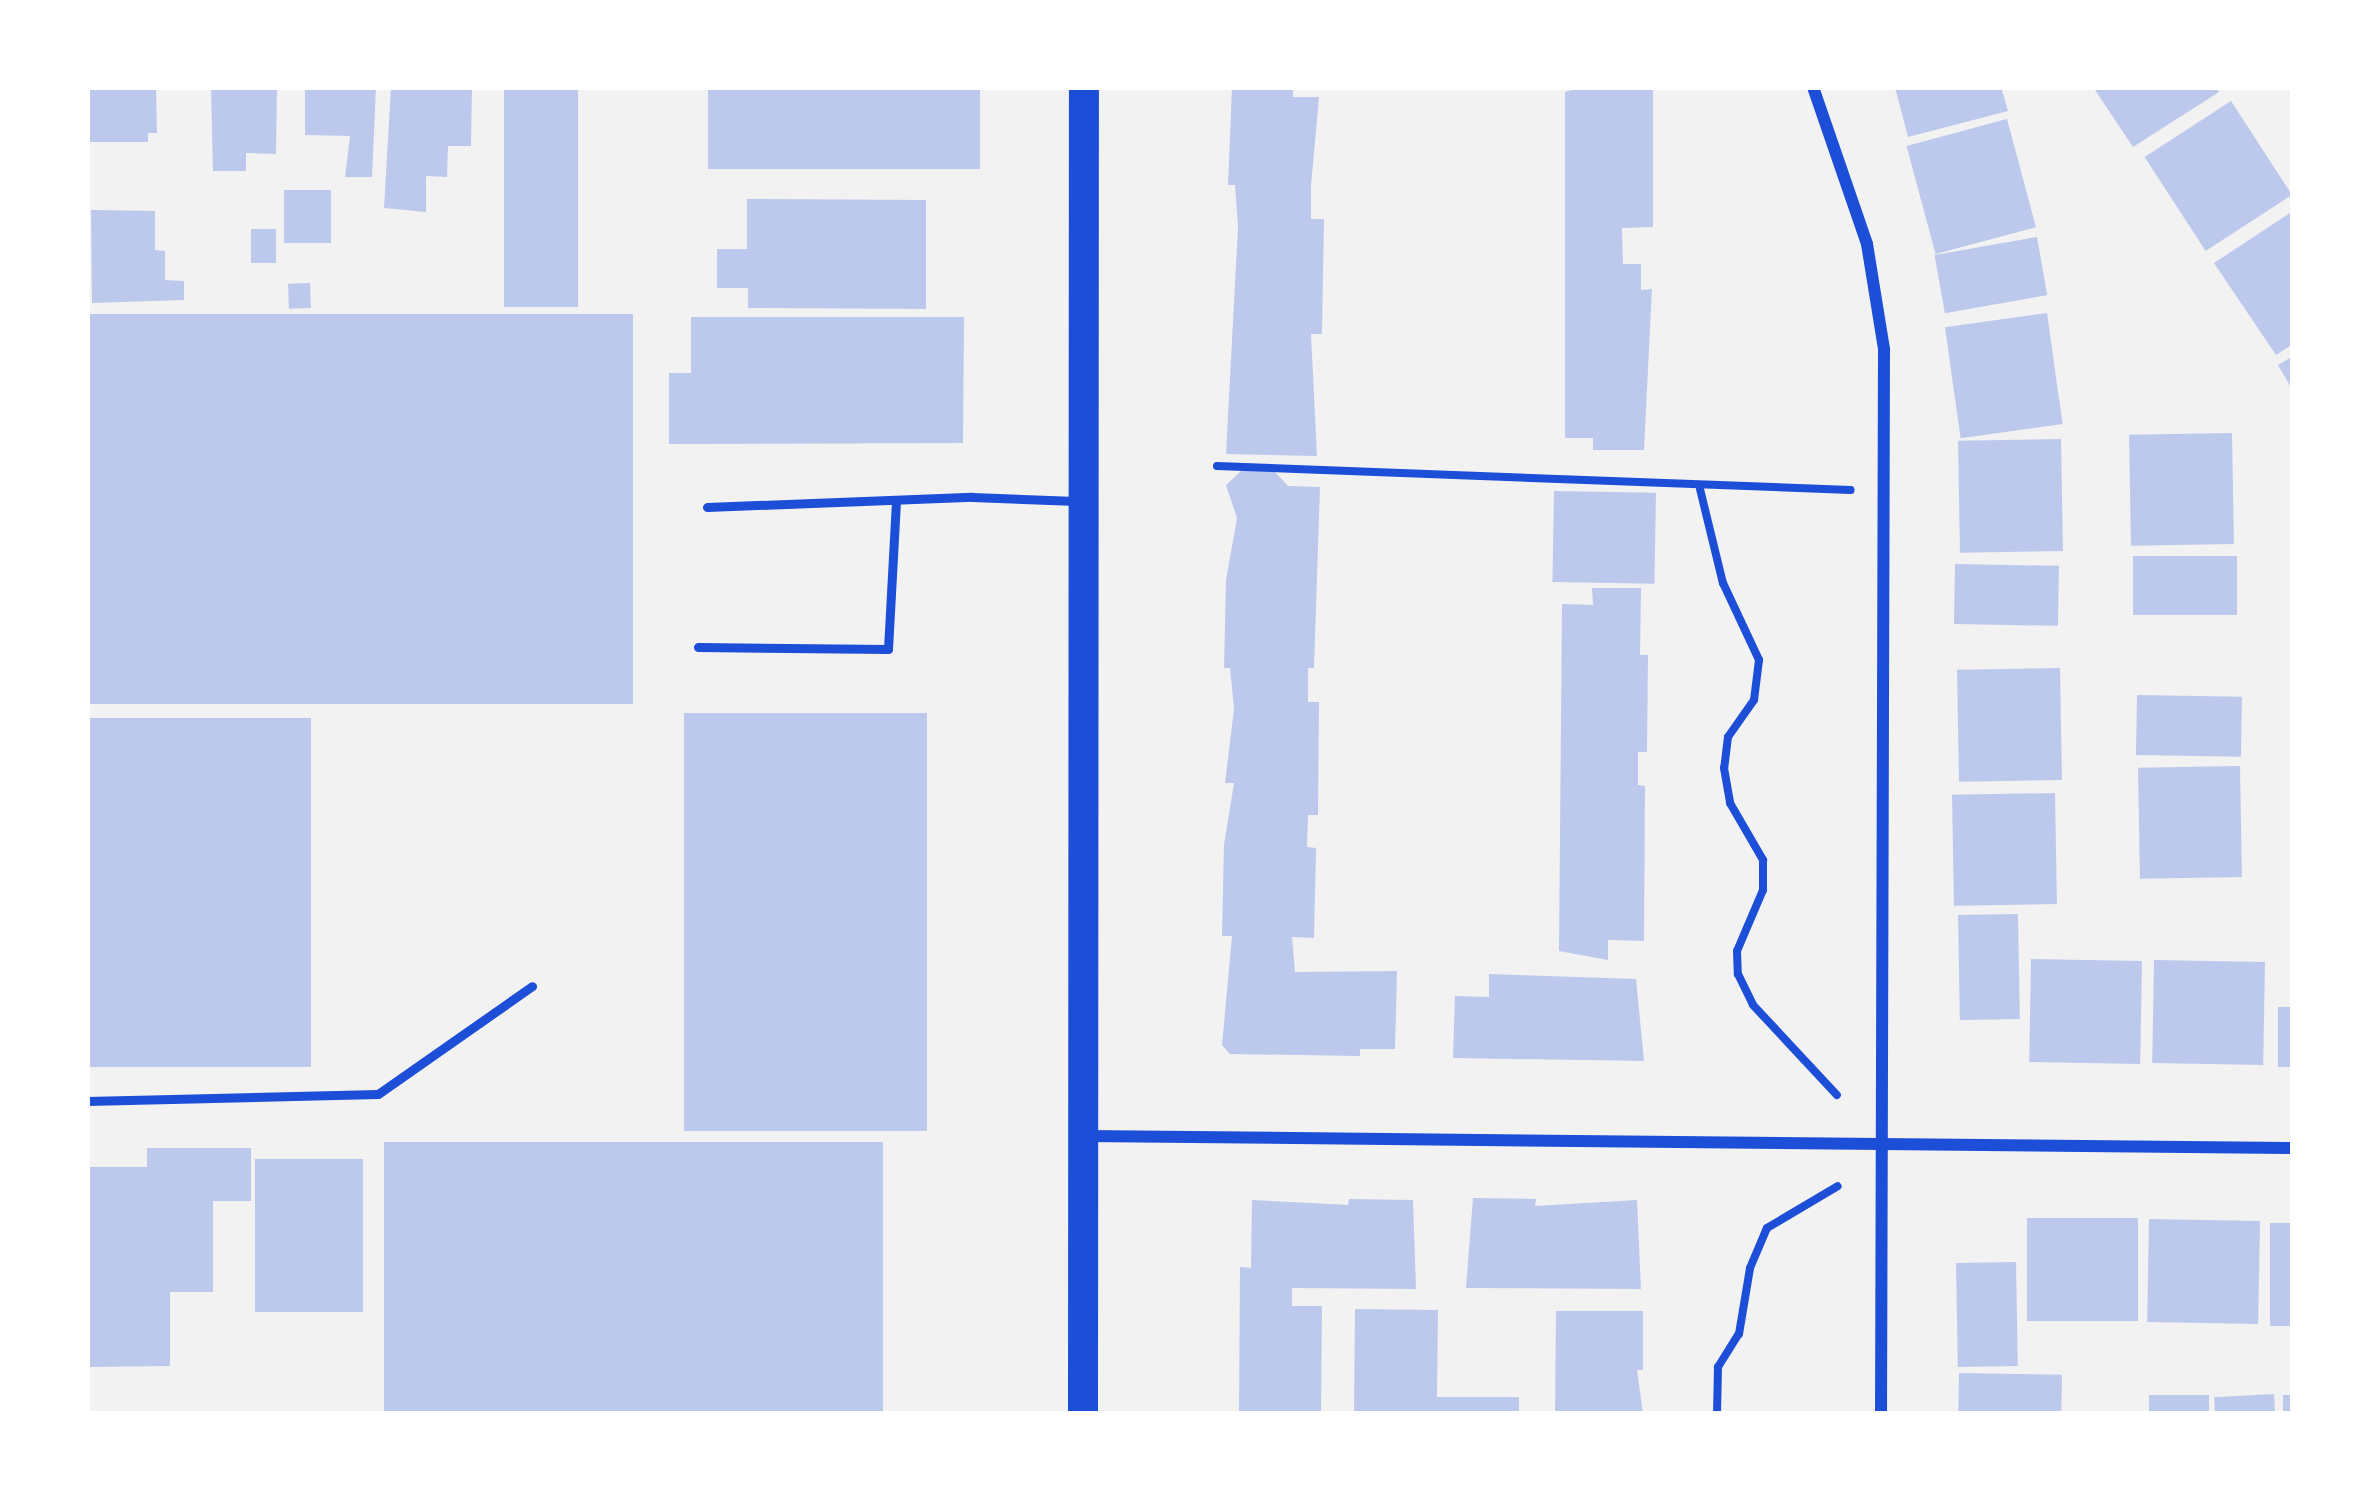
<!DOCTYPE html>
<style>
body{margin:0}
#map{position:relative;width:2380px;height:1501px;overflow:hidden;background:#f2f2f2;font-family:Jost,sans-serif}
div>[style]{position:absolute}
.building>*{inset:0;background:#bdc9ec;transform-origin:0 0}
.path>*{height:8px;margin:-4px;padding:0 4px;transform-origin:4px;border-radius:4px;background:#1d4ed8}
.service>*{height:9px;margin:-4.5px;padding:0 4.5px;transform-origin:4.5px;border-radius:4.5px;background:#1d4ed8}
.minor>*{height:12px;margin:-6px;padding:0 6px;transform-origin:6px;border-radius:6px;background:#1d4ed8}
.primary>*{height:30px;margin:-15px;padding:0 15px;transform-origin:15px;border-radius:15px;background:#1d4ed8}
span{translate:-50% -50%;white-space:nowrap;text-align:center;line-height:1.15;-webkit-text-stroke:9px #fff;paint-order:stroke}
.frame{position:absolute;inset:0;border:90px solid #fff;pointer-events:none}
</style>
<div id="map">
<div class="building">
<i style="clip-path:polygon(90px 87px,156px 87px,157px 133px,148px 133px,148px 142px,90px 142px)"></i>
<i style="clip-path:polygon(211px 87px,277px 87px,276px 154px,246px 153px,246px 171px,213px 171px)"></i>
<i style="clip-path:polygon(305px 87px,376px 87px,372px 177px,345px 177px,350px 136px,305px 135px)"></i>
<i style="clip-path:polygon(391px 87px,472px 87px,471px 146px,448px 146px,447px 177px,426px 176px,426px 212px,384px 208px)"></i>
<i style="left:504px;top:87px;width:74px;height:220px"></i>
<i style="left:708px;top:87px;width:272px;height:82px"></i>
<i style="clip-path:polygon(1232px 87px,1293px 87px,1293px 97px,1319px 97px,1311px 186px,1311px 219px,1324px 219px,1322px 334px,1311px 334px,1317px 456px,1226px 454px,1238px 227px,1235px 185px,1228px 185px)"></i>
<i style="clip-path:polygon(1582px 87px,1653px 87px,1653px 227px,1622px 228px,1623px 264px,1641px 264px,1641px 290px,1652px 289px,1644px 450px,1593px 450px,1593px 438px,1565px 438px,1565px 92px)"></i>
<i style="clip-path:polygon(1895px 87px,2001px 87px,2008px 111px,1908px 137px)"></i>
<i style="clip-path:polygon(2093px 87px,2215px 87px,2219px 92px,2133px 147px)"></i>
<i style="left:2231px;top:101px;width:112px;height:103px;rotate:57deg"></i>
<i style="left:2007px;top:119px;width:112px;height:104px;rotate:75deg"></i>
<i style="left:331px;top:190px;width:53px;height:47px;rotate:90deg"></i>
<i style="clip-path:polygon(747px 199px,926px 200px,926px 309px,748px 308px,748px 288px,717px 288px,717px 249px,747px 249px)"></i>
<i style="clip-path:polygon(91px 210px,155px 211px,155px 250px,165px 251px,165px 280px,184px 281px,184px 300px,92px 303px)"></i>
<i style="clip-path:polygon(2293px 211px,2293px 344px,2276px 355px,2214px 263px)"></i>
<i style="left:251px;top:229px;width:25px;height:34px"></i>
<i style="left:2037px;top:237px;width:59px;height:104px;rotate:80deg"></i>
<i style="left:310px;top:283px;width:25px;height:22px;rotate:88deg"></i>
<i style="left:2047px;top:313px;width:112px;height:103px;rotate:82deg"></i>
<i style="left:87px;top:314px;width:546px;height:390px"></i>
<i style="clip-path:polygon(691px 317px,964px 317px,963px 443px,669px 444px,669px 373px,691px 373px)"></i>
<i style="clip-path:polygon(2293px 356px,2293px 391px,2278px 365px)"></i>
<i style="left:2232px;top:433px;width:111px;height:103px;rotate:89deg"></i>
<i style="left:2061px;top:439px;width:112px;height:103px;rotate:89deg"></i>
<i style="clip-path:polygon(1273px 470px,1288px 486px,1320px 487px,1314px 668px,1308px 668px,1308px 702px,1319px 702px,1318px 815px,1308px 815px,1307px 847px,1316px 848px,1314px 938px,1292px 937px,1295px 972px,1397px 971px,1395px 1049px,1360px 1049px,1360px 1056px,1230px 1054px,1222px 1045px,1232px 936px,1222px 936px,1224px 845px,1234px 783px,1225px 783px,1234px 709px,1230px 668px,1224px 668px,1226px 580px,1237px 518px,1226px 485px,1241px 471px)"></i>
<i style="left:1554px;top:491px;width:102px;height:91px;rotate:1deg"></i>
<i style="left:2133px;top:556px;width:104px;height:59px"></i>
<i style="left:1955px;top:564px;width:104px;height:60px;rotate:1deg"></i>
<i style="clip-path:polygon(1592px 588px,1641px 588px,1640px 655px,1648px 655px,1647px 752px,1638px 752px,1638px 785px,1645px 786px,1644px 941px,1608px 940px,1608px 960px,1559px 951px,1562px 604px,1593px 605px)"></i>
<i style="left:2060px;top:668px;width:112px;height:103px;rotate:89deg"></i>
<i style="left:2137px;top:695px;width:105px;height:60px;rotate:1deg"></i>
<i style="left:927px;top:713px;width:418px;height:243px;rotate:90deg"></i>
<i style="left:87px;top:718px;width:224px;height:349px"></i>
<i style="left:2240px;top:766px;width:111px;height:102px;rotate:89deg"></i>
<i style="left:2055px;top:793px;width:111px;height:103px;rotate:89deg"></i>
<i style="left:2018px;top:914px;width:105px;height:60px;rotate:89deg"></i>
<i style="left:2031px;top:959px;width:111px;height:103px;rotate:1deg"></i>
<i style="left:2154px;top:960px;width:111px;height:103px;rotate:1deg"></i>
<i style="clip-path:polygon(1489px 974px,1636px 979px,1644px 1061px,1453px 1058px,1455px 996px,1489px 997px)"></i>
<i style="left:2278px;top:1007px;width:15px;height:60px"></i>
<i style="left:883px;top:1142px;width:272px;height:499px;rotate:90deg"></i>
<i style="clip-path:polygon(147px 1148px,251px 1148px,251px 1201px,213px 1201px,213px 1292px,170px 1292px,170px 1366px,87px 1367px,87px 1167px,147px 1167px)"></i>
<i style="left:363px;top:1159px;width:153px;height:108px;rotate:90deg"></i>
<i style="clip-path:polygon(1473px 1198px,1536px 1199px,1535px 1206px,1637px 1200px,1641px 1289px,1466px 1288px)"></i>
<i style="clip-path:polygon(1349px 1199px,1413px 1200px,1416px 1289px,1292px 1288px,1292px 1306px,1322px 1306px,1321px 1414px,1239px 1414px,1240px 1267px,1251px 1268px,1252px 1200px,1348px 1205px)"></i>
<i style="left:2027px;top:1218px;width:111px;height:103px"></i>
<i style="left:2149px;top:1219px;width:111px;height:103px;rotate:1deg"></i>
<i style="left:2270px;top:1223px;width:23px;height:103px"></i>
<i style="left:2016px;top:1262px;width:104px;height:60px;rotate:89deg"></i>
<i style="clip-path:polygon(1355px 1309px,1438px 1310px,1437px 1397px,1519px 1397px,1519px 1414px,1354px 1414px)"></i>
<i style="clip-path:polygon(1556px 1311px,1643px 1311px,1643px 1370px,1637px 1370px,1643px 1414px,1555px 1414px)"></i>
<i style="left:1959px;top:1373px;width:103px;height:41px;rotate:1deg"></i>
<i style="left:2274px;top:1394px;width:20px;height:60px;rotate:87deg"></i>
<i style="left:2209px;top:1395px;width:19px;height:60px;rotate:90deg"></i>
<i style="left:2283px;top:1395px;width:10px;height:19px"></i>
</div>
<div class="path">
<i style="left:1217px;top:466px;width:634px;rotate:2.17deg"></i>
<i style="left:1700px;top:489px;width:97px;rotate:76.3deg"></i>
<i style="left:1723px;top:583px;width:85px;rotate:64.9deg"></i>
<i style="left:1759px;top:660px;width:40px;rotate:97.1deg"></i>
<i style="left:1754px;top:700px;width:45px;rotate:125.1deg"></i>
<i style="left:1728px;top:737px;width:31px;rotate:97deg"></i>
<i style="left:1724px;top:768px;width:36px;rotate:80deg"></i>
<i style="left:1730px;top:803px;width:66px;rotate:59.9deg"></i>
<i style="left:1763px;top:860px;width:30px;rotate:90deg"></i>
<i style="left:1763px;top:890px;width:66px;rotate:113.1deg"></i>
<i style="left:1737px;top:951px;width:23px;rotate:88deg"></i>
<i style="left:1738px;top:974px;width:34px;rotate:64deg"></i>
<i style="left:1753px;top:1005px;width:123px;rotate:47deg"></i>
<i style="left:1717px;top:1414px;width:47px;rotate:-88.8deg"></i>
<i style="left:1718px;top:1367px;width:39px;rotate:-58deg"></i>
<i style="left:1739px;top:1334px;width:67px;rotate:-80.5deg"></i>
<i style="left:1750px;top:1268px;width:43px;rotate:-67deg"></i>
<i style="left:1767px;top:1228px;width:82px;rotate:-30.6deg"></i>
</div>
<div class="service">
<i style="left:707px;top:507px;width:265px;rotate:-2.2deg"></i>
<i style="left:972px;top:497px;width:104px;rotate:2.2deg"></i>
<i style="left:698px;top:647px;width:190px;rotate:0.6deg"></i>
<i style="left:888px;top:649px;width:149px;rotate:-86.9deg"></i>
<i style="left:87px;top:1101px;width:291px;rotate:-1.4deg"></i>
<i style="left:378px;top:1094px;width:188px;rotate:-35deg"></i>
</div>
<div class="minor">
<i style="left:1813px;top:87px;width:166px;rotate:71deg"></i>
<i style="left:1867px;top:244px;width:106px;rotate:80.8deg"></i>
<i style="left:1884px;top:349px;width:1065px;rotate:90.16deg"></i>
<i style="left:1084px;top:1136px;width:1209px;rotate:0.57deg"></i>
</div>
<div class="primary">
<i style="left:1083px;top:1414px;width:1327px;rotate:-89.96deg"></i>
</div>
<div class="frame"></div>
</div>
